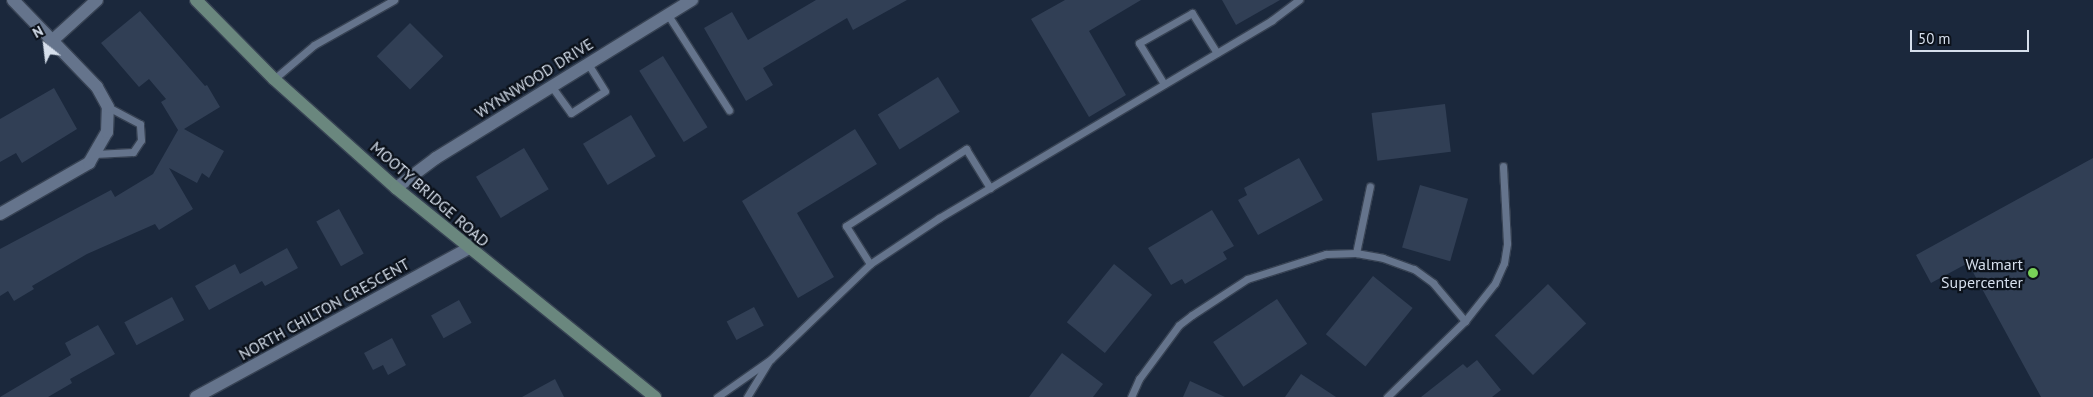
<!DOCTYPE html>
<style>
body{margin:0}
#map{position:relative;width:2093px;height:397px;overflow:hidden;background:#1b283c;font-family:"PT Sans",sans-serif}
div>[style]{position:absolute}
.building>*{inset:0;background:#313f55;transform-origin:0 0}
.roads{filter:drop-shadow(1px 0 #374253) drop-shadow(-1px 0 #374253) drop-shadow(0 1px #374253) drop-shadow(0 -1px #374253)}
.lane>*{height:7px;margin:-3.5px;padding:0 3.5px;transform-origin:3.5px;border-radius:3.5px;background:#65748c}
.street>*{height:12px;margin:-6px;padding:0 6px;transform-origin:6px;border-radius:6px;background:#65748c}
.secondary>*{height:12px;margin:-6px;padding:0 6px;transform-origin:6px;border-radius:6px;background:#6a877e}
.dots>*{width:14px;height:14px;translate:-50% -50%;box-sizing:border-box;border:2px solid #0b111a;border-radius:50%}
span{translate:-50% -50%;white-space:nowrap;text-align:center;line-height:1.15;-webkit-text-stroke:4.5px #0b111a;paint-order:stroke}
.street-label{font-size:16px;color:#d6dfec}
.poi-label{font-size:16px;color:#d6dfec}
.right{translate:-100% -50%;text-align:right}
.north{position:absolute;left:20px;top:20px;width:50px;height:50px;-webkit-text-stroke:4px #0b111a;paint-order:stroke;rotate:331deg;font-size:14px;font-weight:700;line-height:20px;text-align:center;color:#d6dfec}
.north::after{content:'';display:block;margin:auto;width:18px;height:22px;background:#d6dfec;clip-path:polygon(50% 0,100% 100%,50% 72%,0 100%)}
.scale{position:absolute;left:1910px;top:30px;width:119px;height:22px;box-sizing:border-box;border:2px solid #d6dfec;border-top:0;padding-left:6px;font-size:15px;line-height:18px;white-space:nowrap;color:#d6dfec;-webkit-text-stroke:4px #0b111a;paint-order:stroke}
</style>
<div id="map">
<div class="building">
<i style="clip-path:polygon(816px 0,907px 0,853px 30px,847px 18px,763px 68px,773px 85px,746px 101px,704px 28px,732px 12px,748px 40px)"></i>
<i style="clip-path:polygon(1065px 0,1141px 0,1089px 31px,1126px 95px,1089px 117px,1031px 19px)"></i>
<i style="clip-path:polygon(1222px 0,1280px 0,1236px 25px)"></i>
<i style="clip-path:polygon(140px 11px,205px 86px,207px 85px,220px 107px,184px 129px,224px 151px,209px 178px,202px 173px,197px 183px,169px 168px,193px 209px,159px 230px,155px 224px,87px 254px,32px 286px,34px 289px,14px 301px,8px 291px,0 296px,0 249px,111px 190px,115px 197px,153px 174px,178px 130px,161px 102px,166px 99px,149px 79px,139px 87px,101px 43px)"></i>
<i style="left:410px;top:23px;width:47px;height:47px;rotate:45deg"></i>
<i style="left:663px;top:56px;width:84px;height:28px;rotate:58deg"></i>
<i style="left:938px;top:77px;width:41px;height:71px;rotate:58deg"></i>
<i style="clip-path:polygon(54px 88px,77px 129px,22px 163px,16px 153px,0 162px,0 119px)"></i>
<i style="left:1445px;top:104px;width:48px;height:74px;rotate:83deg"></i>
<i style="left:631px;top:115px;width:48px;height:56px;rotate:59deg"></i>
<i style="clip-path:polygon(855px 129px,877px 164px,797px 213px,834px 277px,798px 298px,742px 201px)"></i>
<i style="left:524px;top:148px;width:48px;height:56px;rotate:59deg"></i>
<i style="clip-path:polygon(1299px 158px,1323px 200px,1258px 235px,1238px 200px,1247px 195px,1244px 188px)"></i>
<i style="clip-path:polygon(2093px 158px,2093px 397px,2041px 397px,1968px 263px,1931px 283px,1916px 255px)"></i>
<i style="left:1420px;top:185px;width:50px;height:65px;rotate:16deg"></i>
<i style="left:339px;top:209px;width:51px;height:26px;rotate:61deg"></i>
<i style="clip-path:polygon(1212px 210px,1234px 246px,1223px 252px,1227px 259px,1185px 284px,1182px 279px,1171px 285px,1148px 248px)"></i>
<i style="clip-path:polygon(287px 248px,298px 268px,265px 286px,262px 281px,209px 310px,195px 286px,235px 264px,240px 274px)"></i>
<i style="left:1114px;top:264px;width:49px;height:75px;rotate:39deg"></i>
<i style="left:1373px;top:276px;width:51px;height:75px;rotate:39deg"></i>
<i style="left:1548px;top:284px;width:55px;height:74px;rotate:46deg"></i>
<i style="left:172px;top:297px;width:26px;height:54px;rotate:62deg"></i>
<i style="left:1277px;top:299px;width:54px;height:77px;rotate:56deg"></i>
<i style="left:459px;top:300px;width:26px;height:32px;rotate:61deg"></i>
<i style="left:754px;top:307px;width:21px;height:31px;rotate:62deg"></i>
<i style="clip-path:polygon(98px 325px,115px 354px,70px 379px,72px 383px,48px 397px,0 397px,71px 355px,65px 343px)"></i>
<i style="clip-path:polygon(392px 338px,406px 365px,388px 375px,383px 365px,373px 370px,364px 353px)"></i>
<i style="clip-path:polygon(1062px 353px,1103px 384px,1093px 397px,1029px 397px)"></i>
<i style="clip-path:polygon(1477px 360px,1501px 390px,1492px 397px,1421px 397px,1463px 364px,1467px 368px)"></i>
<i style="clip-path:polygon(1301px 374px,1336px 397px,1285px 397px)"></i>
<i style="clip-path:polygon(555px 379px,564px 397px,522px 397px)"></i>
<i style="clip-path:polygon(1190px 381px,1225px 397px,1183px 397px)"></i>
</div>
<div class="roads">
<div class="lane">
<i style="left:668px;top:15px;width:113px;rotate:57.3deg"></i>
<i style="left:274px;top:79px;width:52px;rotate:-40.4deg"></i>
<i style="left:314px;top:45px;width:92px;rotate:-29.4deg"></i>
<i style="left:1164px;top:84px;width:48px;rotate:-121.4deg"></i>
<i style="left:1139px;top:43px;width:61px;rotate:-29.5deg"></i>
<i style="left:1192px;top:13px;width:47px;rotate:58deg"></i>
<i style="left:552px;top:87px;width:32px;rotate:54deg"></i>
<i style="left:571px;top:113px;width:40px;rotate:-32.9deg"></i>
<i style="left:605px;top:91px;width:32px;rotate:-122deg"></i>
<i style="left:95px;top:154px;width:38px;rotate:-3deg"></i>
<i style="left:133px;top:152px;width:14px;rotate:-56deg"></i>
<i style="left:141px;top:140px;width:16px;rotate:-94deg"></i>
<i style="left:140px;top:124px;width:36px;rotate:-152deg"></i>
<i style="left:1356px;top:253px;width:68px;rotate:-78.2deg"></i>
<i style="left:870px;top:264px;width:45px;rotate:-122.3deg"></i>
<i style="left:846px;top:226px;width:143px;rotate:-32.7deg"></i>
<i style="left:966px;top:149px;width:46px;rotate:58.4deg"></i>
<i style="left:717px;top:397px;width:66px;rotate:-35.1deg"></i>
<i style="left:771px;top:359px;width:137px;rotate:-43.8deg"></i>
<i style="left:870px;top:264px;width:83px;rotate:-33.7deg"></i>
<i style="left:939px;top:218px;width:387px;rotate:-30.7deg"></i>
<i style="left:1272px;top:20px;width:34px;rotate:-37deg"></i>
<i style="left:747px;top:397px;width:42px;rotate:-58.6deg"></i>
<i style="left:1131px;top:397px;width:20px;rotate:-66deg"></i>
<i style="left:1139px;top:379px;width:67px;rotate:-53.5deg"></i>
<i style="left:1179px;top:325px;width:16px;rotate:-38deg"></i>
<i style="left:1192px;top:315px;width:66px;rotate:-33.2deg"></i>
<i style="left:1247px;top:279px;width:83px;rotate:-17.6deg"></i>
<i style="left:1326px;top:254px;width:30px;rotate:-2deg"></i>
<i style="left:1356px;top:253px;width:27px;rotate:10deg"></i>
<i style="left:1383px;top:258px;width:33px;rotate:20deg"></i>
<i style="left:1414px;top:269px;width:24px;rotate:36deg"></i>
<i style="left:1433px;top:283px;width:50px;rotate:49.9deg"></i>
<i style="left:1387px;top:397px;width:109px;rotate:-44.3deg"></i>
<i style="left:1465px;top:321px;width:48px;rotate:-51.7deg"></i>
<i style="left:1495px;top:283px;width:22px;rotate:-66deg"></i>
<i style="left:1504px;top:263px;width:20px;rotate:-81deg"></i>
<i style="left:1507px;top:243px;width:77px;rotate:-93deg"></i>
</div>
<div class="street">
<i style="left:54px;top:39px;width:58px;rotate:-42.2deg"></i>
<i style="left:396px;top:188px;width:50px;rotate:-36.9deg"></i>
<i style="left:436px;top:158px;width:301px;rotate:-31.7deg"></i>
<i style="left:0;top:214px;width:103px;rotate:-29.8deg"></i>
<i style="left:89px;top:163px;width:36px;rotate:-60deg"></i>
<i style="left:107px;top:132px;width:25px;rotate:-88deg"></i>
<i style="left:108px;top:107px;width:23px;rotate:-119deg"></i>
<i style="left:97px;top:87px;width:121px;rotate:-134deg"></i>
<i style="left:196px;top:397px;width:310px;rotate:-28.6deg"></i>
</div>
<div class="secondary">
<i style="left:196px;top:0;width:111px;rotate:45.4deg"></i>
<i style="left:274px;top:79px;width:164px;rotate:41.8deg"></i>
<i style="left:396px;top:188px;width:333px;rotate:38.9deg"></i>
</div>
</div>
<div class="dots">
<i style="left:2033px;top:273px;background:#78d158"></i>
</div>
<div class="street-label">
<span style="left:534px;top:78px;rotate:-32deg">WYNNWOOD DRIVE</span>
<span style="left:430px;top:194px;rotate:41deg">MOOTY BRIDGE ROAD</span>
<span style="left:324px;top:309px;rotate:-29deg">NORTH CHILTON CRESCENT</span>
</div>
<div class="poi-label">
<span class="right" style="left:2023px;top:273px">Walmart<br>Supercenter</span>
</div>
<div class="north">N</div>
<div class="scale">50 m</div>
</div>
